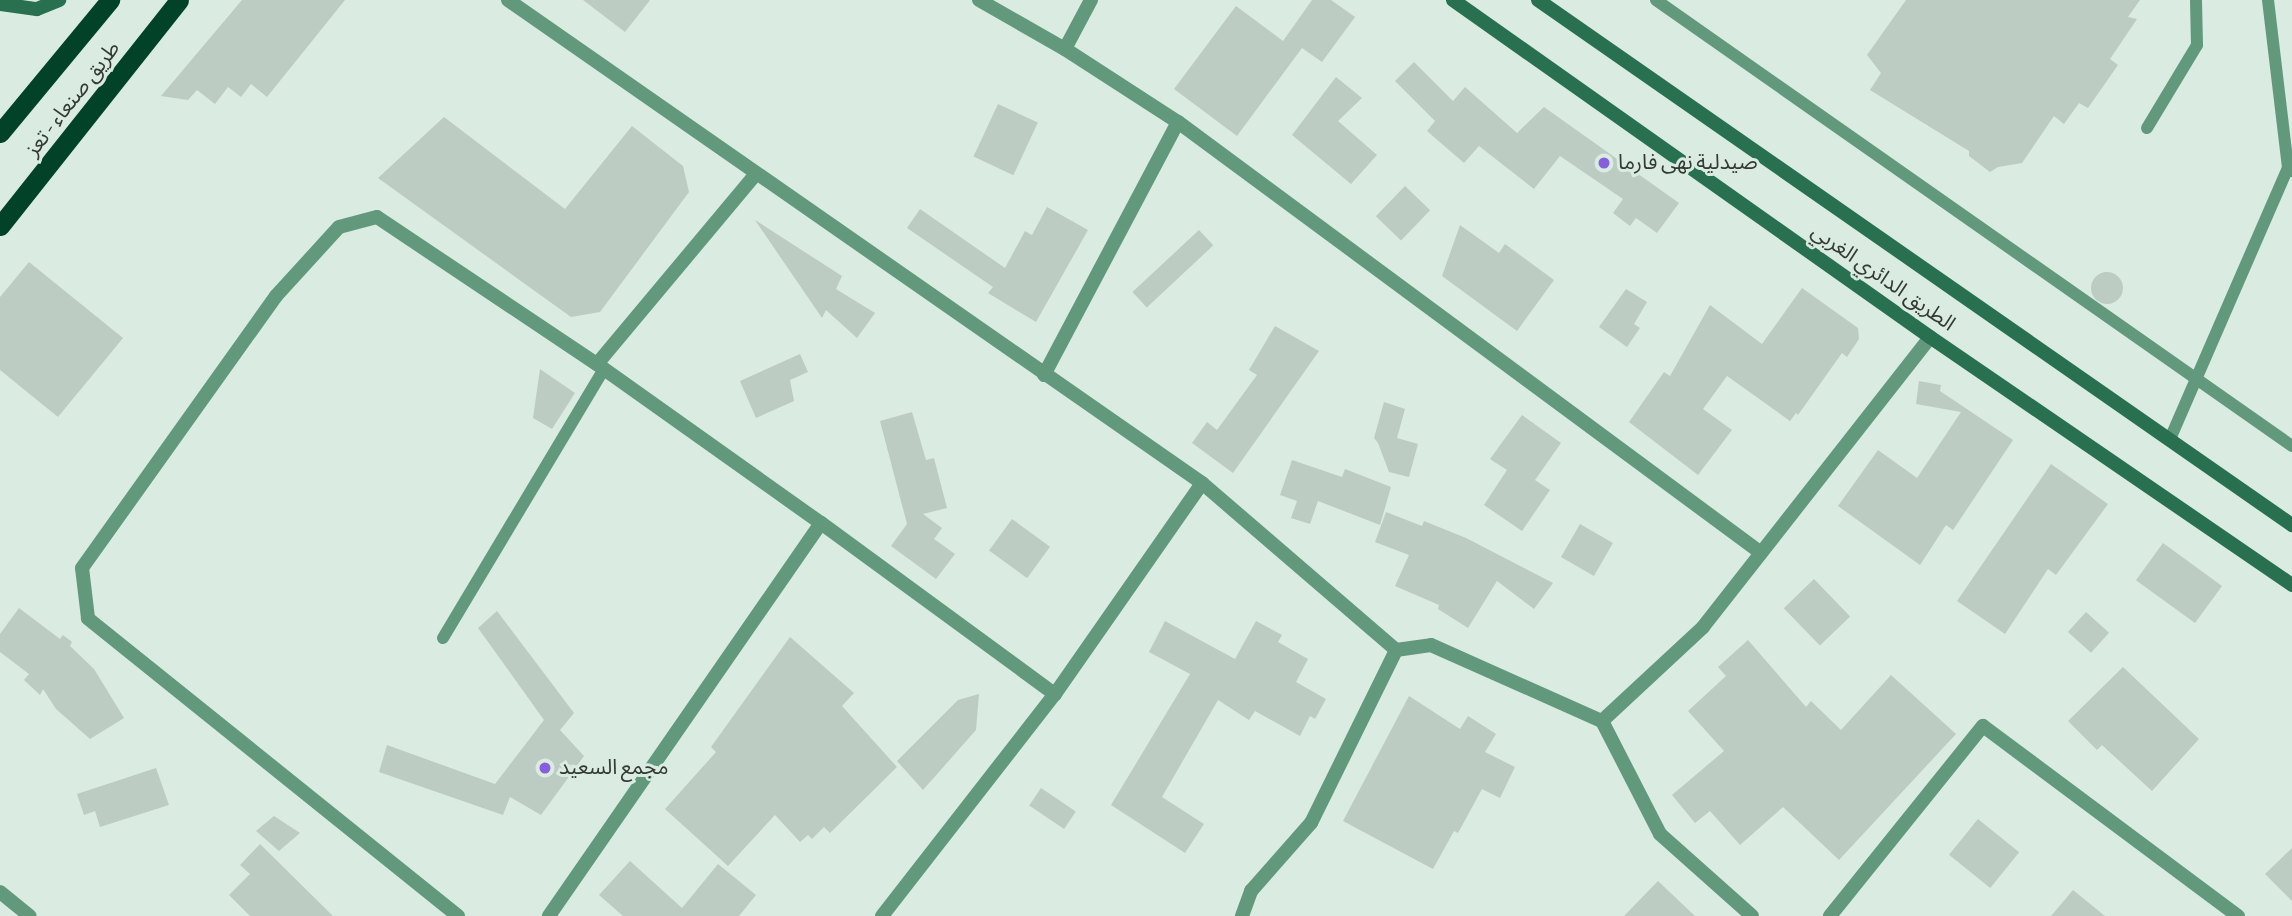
<!DOCTYPE html>
<meta charset="utf-8">
<style>
body{margin:0}
#map{position:relative;width:2292px;height:916px;overflow:hidden;background:#daebe1;font-family:"Alegreya Sans","Noto Sans Arabic",sans-serif}
div>[style]{position:absolute}
.building>*{inset:0;background:#bcccc3;transform-origin:0 0}
.round{border-radius:50%}
.service>*{height:12px;margin:-6px;padding:0 6px;transform-origin:6px;border-radius:6px;background:#62997c}
.minor>*{height:14px;margin:-7px;padding:0 7px;transform-origin:7px;border-radius:7px;background:#62997c}
.tertiary>*{height:14px;margin:-7px;padding:0 7px;transform-origin:7px;border-radius:7px;background:#62997c}
.secondary>*{height:14px;margin:-7px;padding:0 7px;transform-origin:7px;border-radius:7px;background:#28704f}
.trunk>*{height:19px;margin:-9.5px;padding:0 9.5px;transform-origin:9.5px;border-radius:9.5px;background:#024229}
.dots>*{width:19px;height:19px;translate:-50% -50%;box-sizing:border-box;border:4px solid #daebe1;border-radius:50%}
span{translate:-50% -50%;white-space:nowrap;text-align:center;line-height:1.15;-webkit-text-stroke:6px #daebe1;paint-order:stroke}
.street-label{font-size:21px;color:#333935}
.poi-label{font-size:21px;color:#333935}
.left{translate:0 -50%;text-align:left}
</style>
<div id="map">
<div class="building">
<i style="clip-path:polygon(242px 0,345px 0,267px 97px,251px 84px,241px 97px,228px 87px,215px 104px,197px 90px,188px 100px,161px 96px)"></i>
<i style="clip-path:polygon(583px 0,650px 0,625px 32px)"></i>
<i style="clip-path:polygon(1312px 0,1331px 0,1355px 17px,1322px 62px,1302px 48px,1237px 136px,1174px 89px,1236px 6px,1283px 41px)"></i>
<i style="clip-path:polygon(1906px 0,2140px 0,2128px 17px,2137px 19px,2110px 59px,2118px 65px,2088px 108px,2079px 103px,2064px 124px,2054px 116px,2022px 163px,1998px 167px,1990px 172px,1969px 156px,1969px 151px,1870px 90px,1881px 73px,1867px 55px)"></i>
<i style="clip-path:polygon(1414px 62px,1453px 101px,1465px 87px,1517px 133px,1544px 107px,1679px 203px,1657px 233px,1636px 218px,1630px 226px,1613px 213px,1623px 199px,1560px 156px,1534px 189px,1479px 146px,1464px 163px,1427px 131px,1435px 121px,1395px 81px)"></i>
<i style="clip-path:polygon(1336px 77px,1362px 98px,1338px 121px,1377px 155px,1351px 184px,1292px 135px)"></i>
<i style="left:998px;top:104px;width:44px;height:58px;rotate:25deg"></i>
<i style="clip-path:polygon(444px 117px,565px 209px,632px 126px,683px 166px,689px 192px,600px 312px,571px 317px,378px 178px)"></i>
<i style="left:1405px;top:186px;width:35px;height:42px;rotate:44deg"></i>
<i style="clip-path:polygon(1047px 207px,1088px 230px,1036px 322px,988px 293px,993px 287px,907px 228px,920px 209px,1005px 268px,1025px 231px,1032px 235px)"></i>
<i style="clip-path:polygon(755px 220px,842px 276px,836px 289px,875px 313px,857px 338px,826px 310px,822px 318px)"></i>
<i style="clip-path:polygon(1460px 225px,1499px 253px,1505px 244px,1554px 280px,1517px 331px,1442px 276px)"></i>
<i style="left:1199px;top:230px;width:21px;height:91px;rotate:47deg"></i>
<i style="clip-path:polygon(29px 262px,123px 338px,58px 417px,0 370px,0 297px)"></i>
<i class="round" style="left:2091px;top:272px;width:32px;height:32px"></i>
<i style="clip-path:polygon(1802px 288px,1858px 328px,1859px 339px,1847px 357px,1842px 353px,1798px 415px,1796px 413px,1790px 421px,1727px 376px,1703px 409px,1732px 430px,1698px 475px,1629px 422px,1664px 372px,1670px 376px,1710px 305px,1762px 344px)"></i>
<i style="clip-path:polygon(1626px 289px,1647px 302px,1634px 324px,1640px 328px,1627px 347px,1599px 327px)"></i>
<i style="clip-path:polygon(1275px 326px,1319px 351px,1233px 473px,1192px 443px,1207px 422px,1217px 430px,1257px 375px,1249px 370px)"></i>
<i style="clip-path:polygon(800px 354px,808px 372px,790px 380px,794px 401px,756px 418px,740px 381px)"></i>
<i style="clip-path:polygon(540px 369px,575px 393px,552px 429px,533px 418px)"></i>
<i style="clip-path:polygon(1919px 381px,1941px 385px,1940px 391px,2013px 440px,1953px 530px,1946px 525px,1920px 565px,1838px 506px,1878px 450px,1917px 478px,1961px 412px,1916px 404px)"></i>
<i style="clip-path:polygon(1384px 402px,1405px 409px,1397px 438px,1418px 444px,1409px 477px,1389px 472px,1378px 443px,1374px 438px)"></i>
<i style="clip-path:polygon(912px 412px,926px 460px,934px 458px,947px 508px,923px 514px,942px 528px,934px 539px,955px 554px,936px 579px,891px 546px,907px 524px,880px 421px)"></i>
<i style="clip-path:polygon(1522px 415px,1561px 443px,1535px 480px,1550px 490px,1522px 531px,1484px 505px,1507px 470px,1490px 459px)"></i>
<i style="clip-path:polygon(1292px 460px,1342px 477px,1345px 469px,1391px 487px,1380px 525px,1318px 501px,1310px 524px,1291px 518px,1297px 501px,1280px 495px)"></i>
<i style="clip-path:polygon(2051px 464px,2108px 504px,2056px 575px,2048px 569px,2005px 634px,1957px 601px)"></i>
<i style="clip-path:polygon(1386px 512px,1422px 526px,1424px 521px,1466px 538px,1553px 583px,1534px 609px,1497px 581px,1468px 628px,1438px 609px,1439px 605px,1395px 586px,1409px 555px,1375px 542px)"></i>
<i style="left:1012px;top:519px;width:47px;height:39px;rotate:36deg"></i>
<i style="left:1580px;top:524px;width:38px;height:38px;rotate:30deg"></i>
<i style="left:2163px;top:543px;width:73px;height:46px;rotate:36deg"></i>
<i style="left:1814px;top:579px;width:52px;height:42px;rotate:46deg"></i>
<i style="clip-path:polygon(19px 608px,60px 639px,63px 635px,72px 642px,70px 646px,94px 669px,124px 718px,90px 739px,56px 709px,43px 689px,40px 695px,24px 680px,29px 674px,0 652px,0 634px)"></i>
<i style="clip-path:polygon(497px 611px,574px 713px,560px 730px,584px 756px,541px 815px,510px 797px,503px 815px,379px 772px,387px 745px,495px 784px,544px 720px,478px 628px)"></i>
<i style="left:2086px;top:612px;width:31px;height:27px;rotate:42deg"></i>
<i style="clip-path:polygon(1165px 621px,1235px 659px,1256px 621px,1282px 635px,1278px 642px,1308px 659px,1296px 682px,1326px 699px,1315px 719px,1310px 716px,1300px 736px,1255px 711px,1249px 720px,1218px 700px,1162px 797px,1204px 824px,1185px 853px,1111px 805px,1190px 674px,1149px 652px)"></i>
<i style="clip-path:polygon(790px 637px,854px 693px,842px 706px,897px 767px,830px 833px,824px 827px,812px 839px,808px 835px,800px 842px,775px 815px,728px 866px,665px 809px,716px 752px,711px 747px)"></i>
<i style="clip-path:polygon(1748px 640px,1806px 707px,1811px 701px,1841px 730px,1891px 675px,1956px 734px,1839px 860px,1783px 807px,1740px 845px,1710px 811px,1695px 823px,1672px 795px,1724px 751px,1688px 711px,1726px 676px,1718px 667px)"></i>
<i style="clip-path:polygon(2123px 667px,2199px 739px,2152px 791px,2102px 745px,2097px 750px,2068px 721px)"></i>
<i style="clip-path:polygon(979px 694px,976px 730px,923px 790px,897px 761px,958px 700px)"></i>
<i style="clip-path:polygon(1409px 696px,1460px 729px,1468px 716px,1496px 734px,1485px 752px,1515px 767px,1500px 798px,1482px 789px,1458px 833px,1454px 831px,1433px 869px,1343px 821px)"></i>
<i style="clip-path:polygon(156px 768px,169px 805px,100px 827px,95px 811px,84px 815px,77px 794px)"></i>
<i style="left:1041px;top:788px;width:42px;height:21px;rotate:34deg"></i>
<i style="clip-path:polygon(274px 816px,300px 833px,279px 851px,256px 831px)"></i>
<i style="left:1978px;top:819px;width:53px;height:46px;rotate:39deg"></i>
<i style="clip-path:polygon(260px 844px,333px 916px,250px 916px,229px 895px,250px 874px,240px 865px)"></i>
<i style="clip-path:polygon(2292px 848px,2292px 901px,2265px 874px)"></i>
<i style="clip-path:polygon(630px 861px,682px 908px,718px 864px,756px 895px,739px 916px,623px 916px,599px 895px)"></i>
<i style="clip-path:polygon(1658px 881px,1695px 916px,1624px 916px)"></i>
<i style="clip-path:polygon(2073px 890px,2105px 916px,2051px 916px)"></i>
</div>
<div class="service">
<i style="left:1656px;top:0;width:777px;rotate:35.04deg"></i>
<i style="left:2268px;top:0;width:168px;rotate:83.2deg"></i>
<i style="left:2288px;top:167px;width:6px;rotate:45deg"></i>
<i style="left:2147px;top:128px;width:97px;rotate:-58.9deg"></i>
<i style="left:2197px;top:45px;width:45px;rotate:-91.3deg"></i>
<i style="left:2170px;top:439px;width:296px;rotate:-66.5deg"></i>
<i style="left:443px;top:638px;width:313px;rotate:-59.1deg"></i>
</div>
<div class="minor">
<i style="left:508px;top:0;width:846px;rotate:34.84deg"></i>
<i style="left:1202px;top:483px;width:256px;rotate:40.7deg"></i>
<i style="left:1396px;top:650px;width:35px;rotate:-8deg"></i>
<i style="left:1431px;top:645px;width:187px;rotate:24deg"></i>
<i style="left:1602px;top:721px;width:138px;rotate:-42.9deg"></i>
<i style="left:1703px;top:627px;width:368px;rotate:-51.9deg"></i>
<i style="left:979px;top:0;width:99px;rotate:29.7deg"></i>
<i style="left:1091px;top:0;width:55px;rotate:118deg"></i>
<i style="left:1065px;top:49px;width:135px;rotate:32.9deg"></i>
<i style="left:597px;top:364px;width:246px;rotate:-50.1deg"></i>
<i style="left:1044px;top:375px;width:286px;rotate:-62.1deg"></i>
<i style="left:1178px;top:122px;width:725px;rotate:36.47deg"></i>
<i style="left:821px;top:523px;width:290px;rotate:36.2deg"></i>
<i style="left:1055px;top:694px;width:257px;rotate:-55.1deg"></i>
<i style="left:1602px;top:721px;width:127px;rotate:62.8deg"></i>
<i style="left:1660px;top:834px;width:123px;rotate:41.7deg"></i>
<i style="left:458px;top:916px;width:475px;rotate:-141.2deg"></i>
<i style="left:88px;top:618px;width:50px;rotate:-96.8deg"></i>
<i style="left:82px;top:568px;width:334px;rotate:-54.5deg"></i>
<i style="left:276px;top:296px;width:93px;rotate:-47.6deg"></i>
<i style="left:339px;top:227px;width:39px;rotate:-15deg"></i>
<i style="left:377px;top:217px;width:265px;rotate:33.8deg"></i>
<i style="left:597px;top:364px;width:275px;rotate:35.4deg"></i>
<i style="left:821px;top:523px;width:478px;rotate:124.7deg"></i>
<i style="left:882px;top:916px;width:281px;rotate:-52.1deg"></i>
<i style="left:1242px;top:916px;width:27px;rotate:-70deg"></i>
<i style="left:1251px;top:891px;width:91px;rotate:-48.6deg"></i>
<i style="left:1311px;top:823px;width:193px;rotate:-63.8deg"></i>
<i style="left:1830px;top:916px;width:244px;rotate:-51.2deg"></i>
<i style="left:1983px;top:726px;width:318px;rotate:36.7deg"></i>
</div>
<div class="tertiary">
<i style="left:0;top:892px;width:38px;rotate:39deg"></i>
</div>
<div class="secondary">
<i style="left:1453px;top:0;width:584px;rotate:35.24deg"></i>
<i style="left:1930px;top:337px;width:439px;rotate:34.4deg"></i>
<i style="left:1538px;top:0;width:919px;rotate:34.85deg"></i>
<i style="left:0;top:4px;width:37px;rotate:8deg"></i>
<i style="left:37px;top:9px;width:24px;rotate:-22deg"></i>
</div>
<div class="trunk">
<i style="left:0;top:133px;width:173px;rotate:-50.4deg"></i>
<i style="left:0;top:226px;width:288px;rotate:-51.6deg"></i>
</div>
<div class="dots">
<i style="left:1604px;top:163px;background:#875fd9"></i>
<i style="left:545px;top:768px;background:#875fd9"></i>
</div>
<div class="street-label">
<span style="left:73px;top:99px;rotate:-52deg">طريق صنعاء - تعز</span>
<span style="left:1883px;top:278px;rotate:35deg">الطريق الدائري الغربي</span>
</div>
<div class="poi-label">
<span class="left" style="left:1618px;top:163px">صيدلية نهى فارما</span>
<span class="left" style="left:559px;top:768px">مجمع السعيد</span>
</div>
</div>
